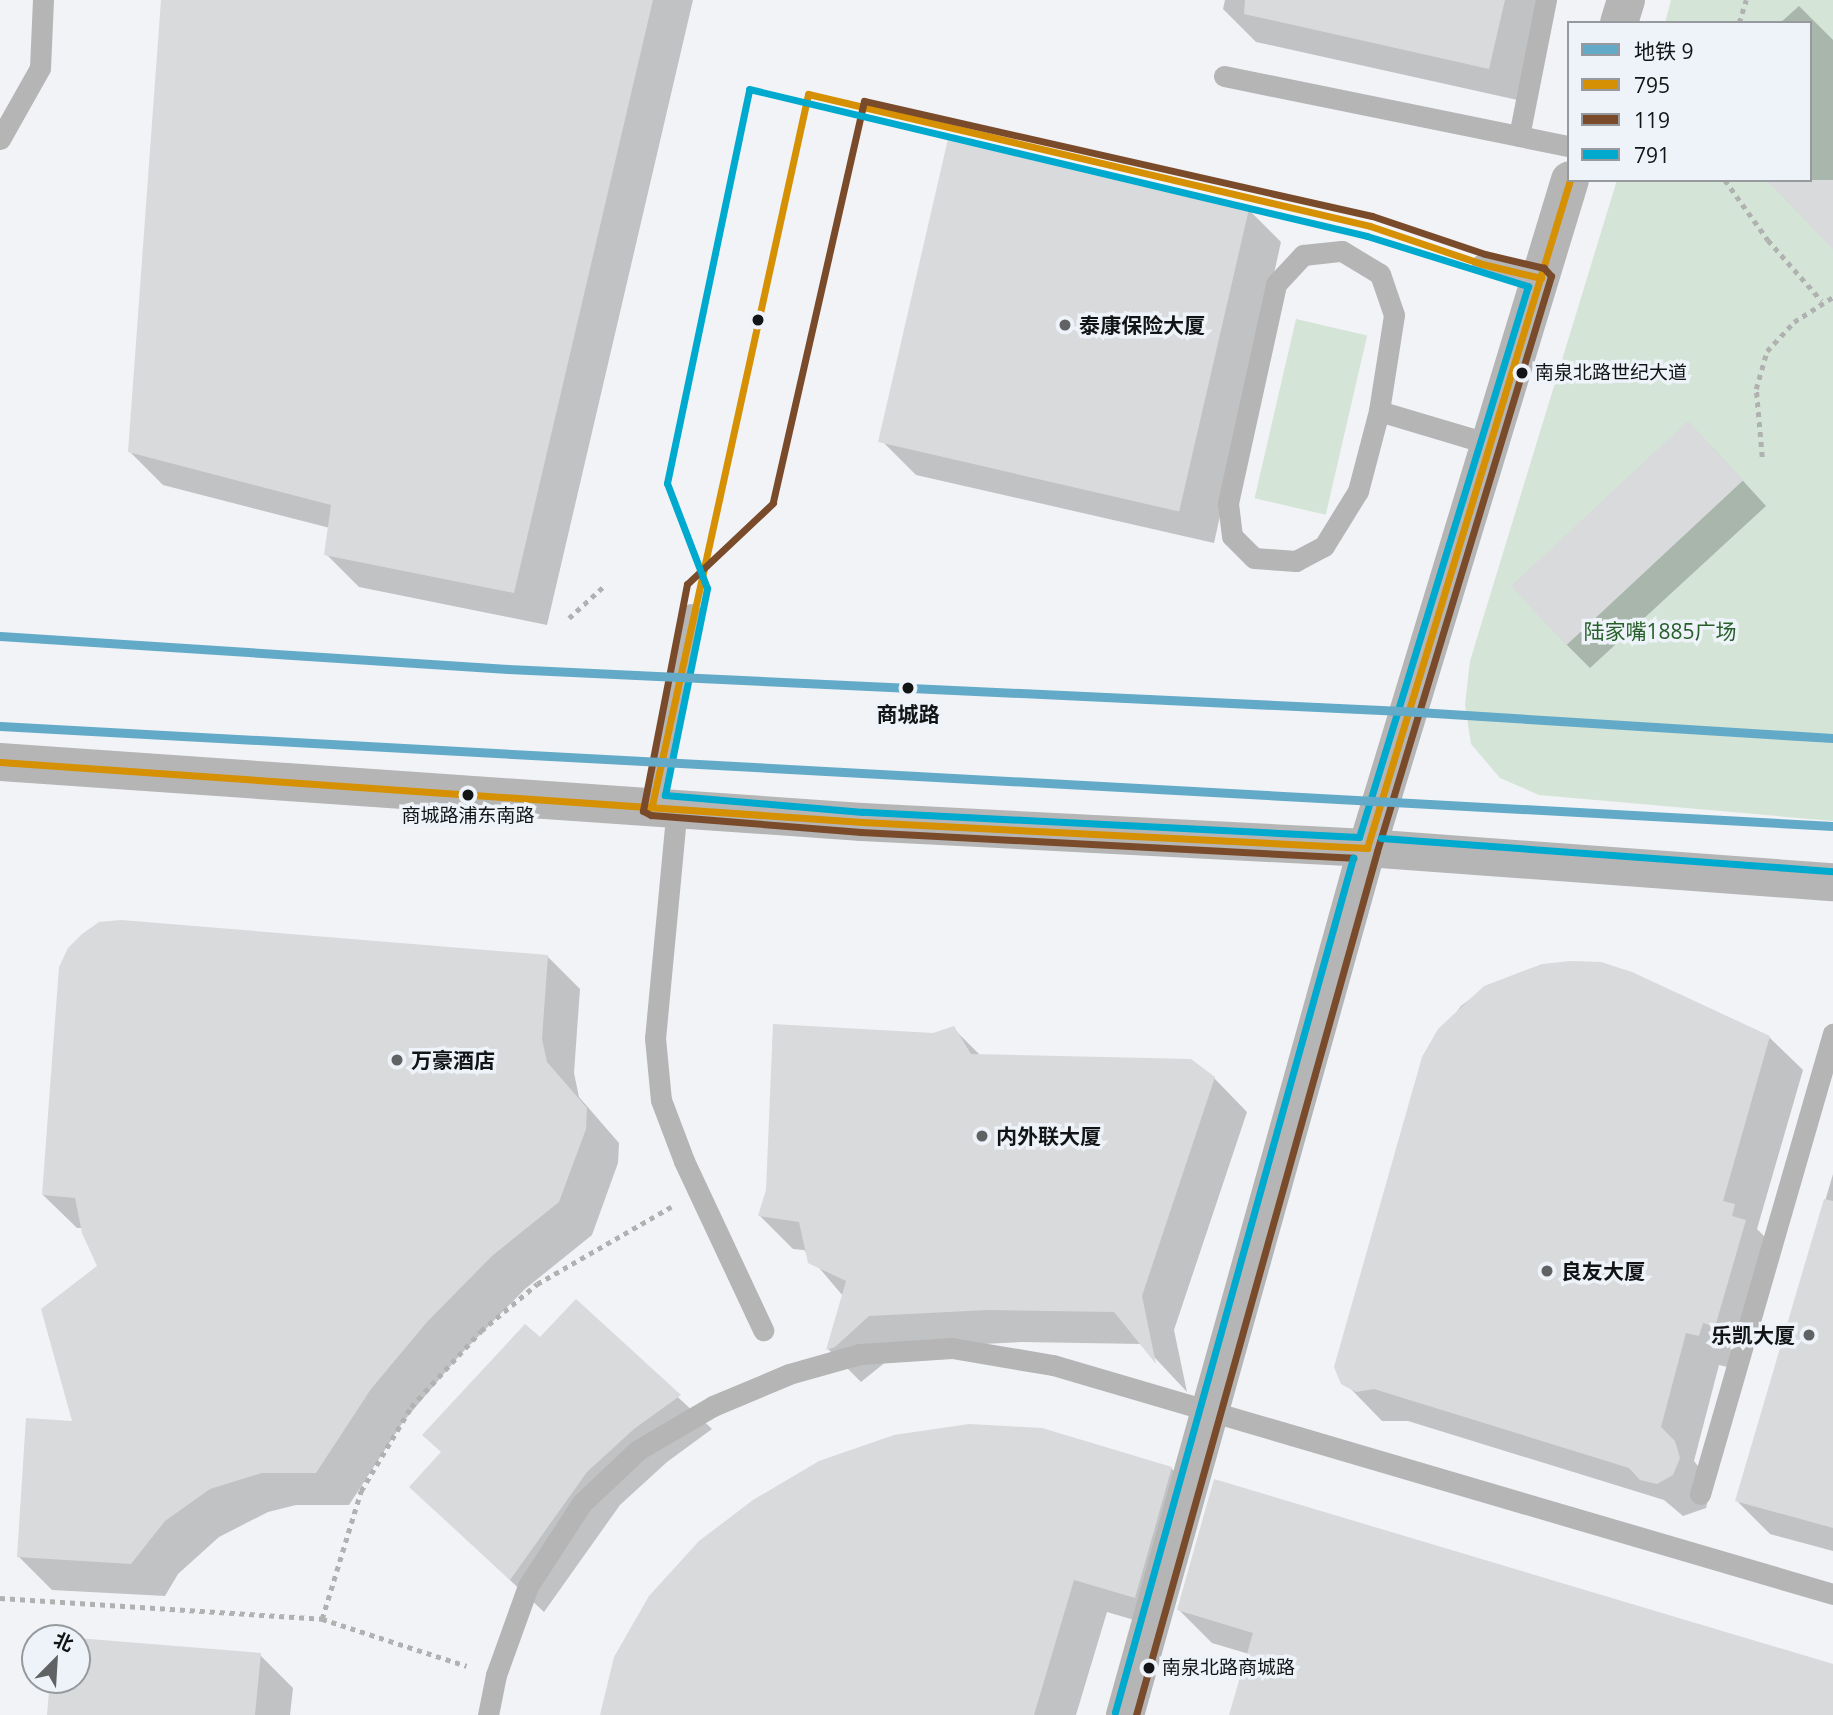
<!DOCTYPE html>
<meta charset="utf-8">
<style>
body{margin:0}
#map{position:relative;width:1833px;height:1715px;overflow:hidden;background:#f1f3f6;font-family:"Open Sans","Noto Sans SC",sans-serif}
div>[style]{position:absolute}
.green>*{inset:0;background:#d4e4d6;transform-origin:0 0}
.shadow>*{inset:0;background:#0003}
.building>*{inset:0;background:#d8dadc;transform-origin:0 0}
.path>*{height:4.5px;margin-top:-2.25px;transform-origin:0;background:repeating-linear-gradient(90deg,#b0b1b1 0 5px,transparent 0 10px)}
.service>*{height:21px;margin:-10.5px;padding:0 10.5px;transform-origin:10.5px;border-radius:10.5px;background:#b5b5b5}
.tertiary>*{height:38px;margin:-19px;padding:0 19px;transform-origin:19px;border-radius:19px;background:#b5b5b5}
.bus-1>*{height:7px;margin:-3.5px;padding:0 3.5px;transform-origin:3.5px;border-radius:3.5px;background:#d59003}
.bus-2>*{height:7px;margin:-3.5px;padding:0 3.5px;transform-origin:3.5px;border-radius:3.5px;background:#7a4b2a}
.bus-3>*{height:7px;margin:-3.5px;padding:0 3.5px;transform-origin:3.5px;border-radius:3.5px;background:#00a9ce}
.metro-1>*{height:9px;margin:-4.5px;padding:0 4.5px;transform-origin:4.5px;border-radius:4.5px;background:#63aac8}
.dots>*{width:19px;height:19px;translate:-50% -50%;box-sizing:border-box;border:4px solid #eef3f9;border-radius:50%}
span{translate:-50% -50%;white-space:nowrap;text-align:center;line-height:1.15;-webkit-text-stroke:7px #eef3f9;paint-order:stroke}
.bus-label{font-size:19px;color:#121416}
.left{translate:0 -50%;text-align:left}
.poi-label{font-size:21px;color:#121416;font-weight:700}
.right{translate:-100% -50%;text-align:right}
.park-label{font-size:21px;color:#265f29}
.stop-label{font-size:21px;color:#121416;font-weight:700}
.legend{position:absolute;left:1567px;top:21px;width:245px;height:161px;box-sizing:border-box;background:#eef3f9;border:2px solid #969a9e;margin:0;padding:9px 12px;list-style:none;font-size:21px;color:#121416}
.legend li{display:flex;align-items:center;gap:14px;height:35px}
.legend b{width:35px;border:2px solid #969a9e}
.north{position:absolute;left:21px;top:1624px;width:70px;height:70px;box-sizing:border-box;background:#eef3f9;border:2px solid #969a9e;border-radius:50%;rotate:24deg;font-size:19px;font-weight:700;line-height:28px;text-align:center;color:#121416}
.north::after{content:'';display:block;margin:auto;width:24px;height:32px;background:#606264;clip-path:polygon(50% 0,100% 100%,50% 72%,0 100%)}
</style>
<div id="map">
<div class="green">
<i style="clip-path:polygon(1671px 0,1833px 0,1833px 821px,1539px 795px,1500px 778px,1471px 744px,1465px 705px,1470px 661px,1617px 180px,1810px 180px,1810px 23px,1665px 23px)"></i>
<i style="left:1296px;top:319px;width:73px;height:184px;rotate:13deg"></i>
</div>
<div class="shadow">
<i style="clip-path:polygon(163px 0,693px 0,547px 625px,359px 587px,326px 554px,330px 528px,163px 485px,130px 452px)"></i>
<i style="clip-path:polygon(1225px 0,1545px 0,1522px 101px,1256px 42px,1223px 9px)"></i>
<i style="clip-path:polygon(1799px 6px,1833px 40px,1833px 234px,1810px 180px,1810px 23px,1780px 23px)"></i>
<i style="clip-path:polygon(1248px 209px,1281px 242px,1214px 543px,916px 475px,883px 442px)"></i>
<i style="clip-path:polygon(1713px 448px,1766px 506px,1590px 668px,1565px 643px)"></i>
<i style="clip-path:polygon(547px 956px,580px 989px,574px 1073px,579px 1097px,619px 1143px,618px 1163px,592px 1235px,525px 1289px,460px 1355px,403px 1422px,349px 1505px,296px 1505px,268px 1512px,219px 1537px,178px 1574px,165px 1596px,52px 1590px,19px 1557px,74px 1423px,99px 1266px,83px 1228px,77px 1228px,43px 1195px)"></i>
<i style="clip-path:polygon(1485px 988px,1769px 1037px,1803px 1070px,1757px 1229px,1767px 1239px,1732px 1368px,1719px 1365px,1694px 1461px,1712px 1484px,1706px 1508px,1683px 1516px,1664px 1500px,1408px 1421px,1382px 1421px,1349px 1387px,1423px 1058px,1461px 1006px)"></i>
<i style="clip-path:polygon(953px 1028px,981px 1056px,1214px 1078px,1247px 1112px,1174px 1330px,1187px 1392px,1142px 1344px,1022px 1342px,903px 1348px,861px 1382px,828px 1349px,843px 1296px,804px 1250px,793px 1249px,760px 1216px,933px 1034px)"></i>
<i style="clip-path:polygon(1833px 1174px,1833px 1551px,1770px 1534px,1737px 1501px)"></i>
<i style="clip-path:polygon(576px 1302px,712px 1429px,667px 1462px,620px 1505px,544px 1612px,411px 1487px)"></i>
<i style="clip-path:polygon(1171px 1468px,1204px 1501px,1168px 1630px,1107px 1612px,1076px 1715px,601px 1715px)"></i>
<i style="clip-path:polygon(1179px 1610px,1833px 1666px,1833px 1715px,1231px 1715px,1249px 1654px,1212px 1643px)"></i>
<i style="clip-path:polygon(77px 1640px,260px 1655px,293px 1688px,290px 1715px,49px 1715px,52px 1680px,77px 1680px)"></i>
</div>
<div class="building">
<i style="clip-path:polygon(161px 0,653px 0,514px 593px,324px 555px,331px 505px,128px 452px)"></i>
<i style="clip-path:polygon(1245px 0,1505px 0,1489px 69px,1244px 14px)"></i>
<i style="left:948px;top:139px;width:309px;height:311px;rotate:13deg"></i>
<i style="clip-path:polygon(1766px 180px,1833px 180px,1833px 249px)"></i>
<i style="left:1688px;top:421px;width:81px;height:242px;rotate:47deg"></i>
<i style="clip-path:polygon(121px 920px,548px 955px,542px 1039px,547px 1062px,587px 1108px,586px 1129px,559px 1202px,492px 1256px,427px 1322px,371px 1389px,316px 1473px,262px 1473px,210px 1489px,165px 1521px,131px 1564px,17px 1557px,26px 1418px,72px 1421px,41px 1309px,97px 1266px,82px 1233px,75px 1198px,42px 1195px,59px 967px,68px 948px,82px 934px,99px 922px)"></i>
<i style="clip-path:polygon(1571px 961px,1601px 962px,1632px 972px,1770px 1036px,1723px 1201px,1735px 1204px,1732px 1216px,1746px 1220px,1715px 1327px,1703px 1323px,1699px 1336px,1686px 1333px,1661px 1427px,1675px 1441px,1680px 1458px,1673px 1475px,1657px 1484px,1640px 1480px,1629px 1468px,1374px 1389px,1356px 1392px,1341px 1384px,1334px 1367px,1422px 1057px,1438px 1029px,1484px 986px,1542px 964px)"></i>
<i style="clip-path:polygon(773px 1024px,933px 1033px,954px 1026px,971px 1054px,1191px 1059px,1215px 1077px,1142px 1296px,1156px 1364px,1114px 1312px,988px 1310px,869px 1316px,835px 1347px,826px 1350px,846px 1281px,808px 1263px,799px 1222px,758px 1216px,766px 1190px)"></i>
<i style="clip-path:polygon(1824px 1199px,1833px 1201px,1833px 1528px,1735px 1501px)"></i>
<i style="clip-path:polygon(576px 1299px,681px 1395px,634px 1429px,587px 1472px,510px 1580px,409px 1487px,441px 1452px,422px 1435px,525px 1324px,540px 1337px)"></i>
<i style="clip-path:polygon(969px 1424px,1042px 1428px,1172px 1467px,1135px 1598px,1074px 1580px,1034px 1715px,600px 1715px,614px 1657px,649px 1596px,699px 1541px,753px 1500px,819px 1461px,894px 1435px)"></i>
<i style="clip-path:polygon(1214px 1479px,1833px 1664px,1833px 1715px,1229px 1715px,1253px 1633px,1177px 1610px)"></i>
<i style="clip-path:polygon(77px 1638px,261px 1653px,255px 1715px,47px 1715px,50px 1680px,77px 1680px)"></i>
</div>
<div class="path">
<i style="left:1739px;top:23px;width:24px;rotate:-73deg"></i>
<i style="left:1725px;top:180px;width:74px;rotate:54.4deg"></i>
<i style="left:1768px;top:240px;width:81px;rotate:48.5deg"></i>
<i style="left:1762px;top:457px;width:68px;rotate:-95deg"></i>
<i style="left:1756px;top:389px;width:40px;rotate:-74deg"></i>
<i style="left:1767px;top:351px;width:40px;rotate:-47deg"></i>
<i style="left:1794px;top:322px;width:46px;rotate:-32.7deg"></i>
<i style="left:569px;top:618px;width:47px;rotate:-42.4deg"></i>
<i style="left:0;top:1598px;width:323px;rotate:3.7deg"></i>
<i style="left:322px;top:1619px;width:152px;rotate:18deg"></i>
<i style="left:322px;top:1619px;width:134px;rotate:-73.1deg"></i>
<i style="left:361px;top:1491px;width:98px;rotate:-59.2deg"></i>
<i style="left:411px;top:1407px;width:103px;rotate:-47.4deg"></i>
<i style="left:481px;top:1331px;width:73px;rotate:-40deg"></i>
<i style="left:537px;top:1284px;width:155px;rotate:-29.9deg"></i>
</div>
<div class="service">
<i style="left:1224px;top:76px;width:352px;rotate:11.5deg"></i>
<i style="left:1519px;top:136px;width:139px;rotate:-78.8deg"></i>
<i style="left:0;top:139px;width:81px;rotate:-60.6deg"></i>
<i style="left:40px;top:68px;width:68px;rotate:-87.5deg"></i>
<i style="left:1342px;top:251px;width:44px;rotate:31.2deg"></i>
<i style="left:1380px;top:274px;width:43px;rotate:71.1deg"></i>
<i style="left:1394px;top:315px;width:97px;rotate:98.9deg"></i>
<i style="left:1379px;top:411px;width:83px;rotate:104.7deg"></i>
<i style="left:1358px;top:491px;width:65px;rotate:121.7deg"></i>
<i style="left:1324px;top:546px;width:32px;rotate:152deg"></i>
<i style="left:1296px;top:561px;width:42px;rotate:-175.9deg"></i>
<i style="left:1254px;top:558px;width:31px;rotate:-135deg"></i>
<i style="left:1232px;top:536px;width:33px;rotate:-97deg"></i>
<i style="left:1228px;top:503px;width:224px;rotate:-77.6deg"></i>
<i style="left:1276px;top:284px;width:40px;rotate:-47deg"></i>
<i style="left:1303px;top:255px;width:39px;rotate:-6deg"></i>
<i style="left:1482px;top:264px;width:61px;rotate:13.3deg"></i>
<i style="left:1379px;top:411px;width:116px;rotate:16.6deg"></i>
<i style="left:652px;top:805px;width:195px;rotate:-78.5deg"></i>
<i style="left:677px;top:806px;width:233px;rotate:95.4deg"></i>
<i style="left:655px;top:1038px;width:62px;rotate:84.5deg"></i>
<i style="left:661px;top:1100px;width:65px;rotate:69.3deg"></i>
<i style="left:684px;top:1161px;width:187px;rotate:64.9deg"></i>
<i style="left:1700px;top:1494px;width:479px;rotate:-73.9deg"></i>
<i style="left:488px;top:1715px;width:41px;rotate:-78.7deg"></i>
<i style="left:496px;top:1675px;width:95px;rotate:-70.2deg"></i>
<i style="left:528px;top:1586px;width:99px;rotate:-57deg"></i>
<i style="left:582px;top:1503px;width:77px;rotate:-43.4deg"></i>
<i style="left:638px;top:1450px;width:87px;rotate:-30.4deg"></i>
<i style="left:713px;top:1406px;width:82px;rotate:-22.8deg"></i>
<i style="left:789px;top:1374px;width:74px;rotate:-15.7deg"></i>
<i style="left:860px;top:1354px;width:92px;rotate:-3.7deg"></i>
<i style="left:952px;top:1348px;width:102px;rotate:9.6deg"></i>
<i style="left:1053px;top:1365px;width:813px;rotate:16.36deg"></i>
</div>
<div class="tertiary">
<i style="left:1619px;top:23px;width:24px;rotate:-73deg"></i>
<i style="left:0;top:762px;width:864px;rotate:3.98deg"></i>
<i style="left:862px;top:822px;width:506px;rotate:2.95deg"></i>
<i style="left:1367px;top:848px;width:467px;rotate:4.2deg"></i>
<i style="left:1125px;top:1715px;width:900px;rotate:-74.4deg"></i>
<i style="left:1367px;top:848px;width:698px;rotate:-73.1deg"></i>
</div>
<div class="bus-1">
<i style="left:0;top:762px;width:864px;rotate:3.98deg"></i>
<i style="left:862px;top:822px;width:506px;rotate:2.95deg"></i>
<i style="left:652px;top:805px;width:728px;rotate:-77.62deg"></i>
<i style="left:808px;top:94px;width:577px;rotate:13.22deg"></i>
<i style="left:1370px;top:226px;width:118px;rotate:18.7deg"></i>
<i style="left:1482px;top:264px;width:61px;rotate:13.3deg"></i>
<i style="left:1367px;top:848px;width:698px;rotate:-73.1deg"></i>
</div>
<div class="bus-2">
<i style="left:1136px;top:1715px;width:897px;rotate:-74.41deg"></i>
<i style="left:1377px;top:851px;width:601px;rotate:-73.16deg"></i>
<i style="left:1551px;top:276px;width:11px;rotate:-131deg"></i>
<i style="left:1544px;top:268px;width:61px;rotate:-166.7deg"></i>
<i style="left:1485px;top:254px;width:119px;rotate:-161.4deg"></i>
<i style="left:1372px;top:216px;width:521px;rotate:-167.24deg"></i>
<i style="left:864px;top:101px;width:412px;rotate:102.8deg"></i>
<i style="left:773px;top:503px;width:118px;rotate:136.7deg"></i>
<i style="left:687px;top:584px;width:231px;rotate:101deg"></i>
<i style="left:643px;top:811px;width:9px;rotate:27deg"></i>
<i style="left:651px;top:815px;width:211px;rotate:4.6deg"></i>
<i style="left:861px;top:832px;width:493px;rotate:3deg"></i>
</div>
<div class="bus-3">
<i style="left:749px;top:89px;width:635px;rotate:13.38deg"></i>
<i style="left:1367px;top:236px;width:169px;rotate:17.3deg"></i>
<i style="left:1528px;top:286px;width:576px;rotate:107.05deg"></i>
<i style="left:1359px;top:837px;width:497px;rotate:-177.1deg"></i>
<i style="left:863px;top:812px;width:199px;rotate:-175.1deg"></i>
<i style="left:665px;top:795px;width:211px;rotate:-78.5deg"></i>
<i style="left:707px;top:588px;width:112px;rotate:-110.9deg"></i>
<i style="left:667px;top:483px;width:402px;rotate:-78.2deg"></i>
<i style="left:1381px;top:838px;width:453px;rotate:4.2deg"></i>
<i style="left:1115px;top:1712px;width:887px;rotate:-74.43deg"></i>
</div>
<div class="metro-1">
<i style="left:0;top:636px;width:509px;rotate:3.72deg"></i>
<i style="left:508px;top:669px;width:895px;rotate:2.69deg"></i>
<i style="left:1402px;top:711px;width:432px;rotate:3.6deg"></i>
<i style="left:0;top:726px;width:1836px;rotate:3.12deg"></i>
</div>
<div class="dots">
<i style="left:758px;top:320px;background:#121416"></i>
<i style="left:1065px;top:325px;background:#606264"></i>
<i style="left:1522px;top:373px;background:#121416"></i>
<i style="left:908px;top:688px;background:#121416"></i>
<i style="left:468px;top:795px;background:#121416"></i>
<i style="left:397px;top:1060px;background:#606264"></i>
<i style="left:982px;top:1136px;background:#606264"></i>
<i style="left:1547px;top:1271px;background:#606264"></i>
<i style="left:1809px;top:1335px;background:#606264"></i>
<i style="left:1149px;top:1668px;background:#121416"></i>
</div>
<div class="bus-label">
<span class="left" style="left:1535px;top:373px">南泉北路世纪大道</span>
<span style="left:468px;top:816px">商城路浦东南路</span>
<span class="left" style="left:1162px;top:1668px">南泉北路商城路</span>
</div>
<div class="poi-label">
<span class="left" style="left:1079px;top:325px">泰康保险大厦</span>
<span class="left" style="left:411px;top:1060px">万豪酒店</span>
<span class="left" style="left:996px;top:1136px">内外联大厦</span>
<span class="left" style="left:1561px;top:1271px">良友大厦</span>
<span class="right" style="left:1795px;top:1335px">乐凯大厦</span>
</div>
<div class="park-label">
<span style="left:1660px;top:631px">陆家嘴1885广场</span>
</div>
<div class="stop-label">
<span style="left:908px;top:714px">商城路</span>
</div>
<ul class="legend">
<li><b style="height:9px;background:#63aac8"></b>地铁 9</li>
<li><b style="height:9px;background:#d59003"></b>795</li>
<li><b style="height:9px;background:#7a4b2a"></b>119</li>
<li><b style="height:9px;background:#00a9ce"></b>791</li>
</ul>
<div class="north">北</div>
</div>
